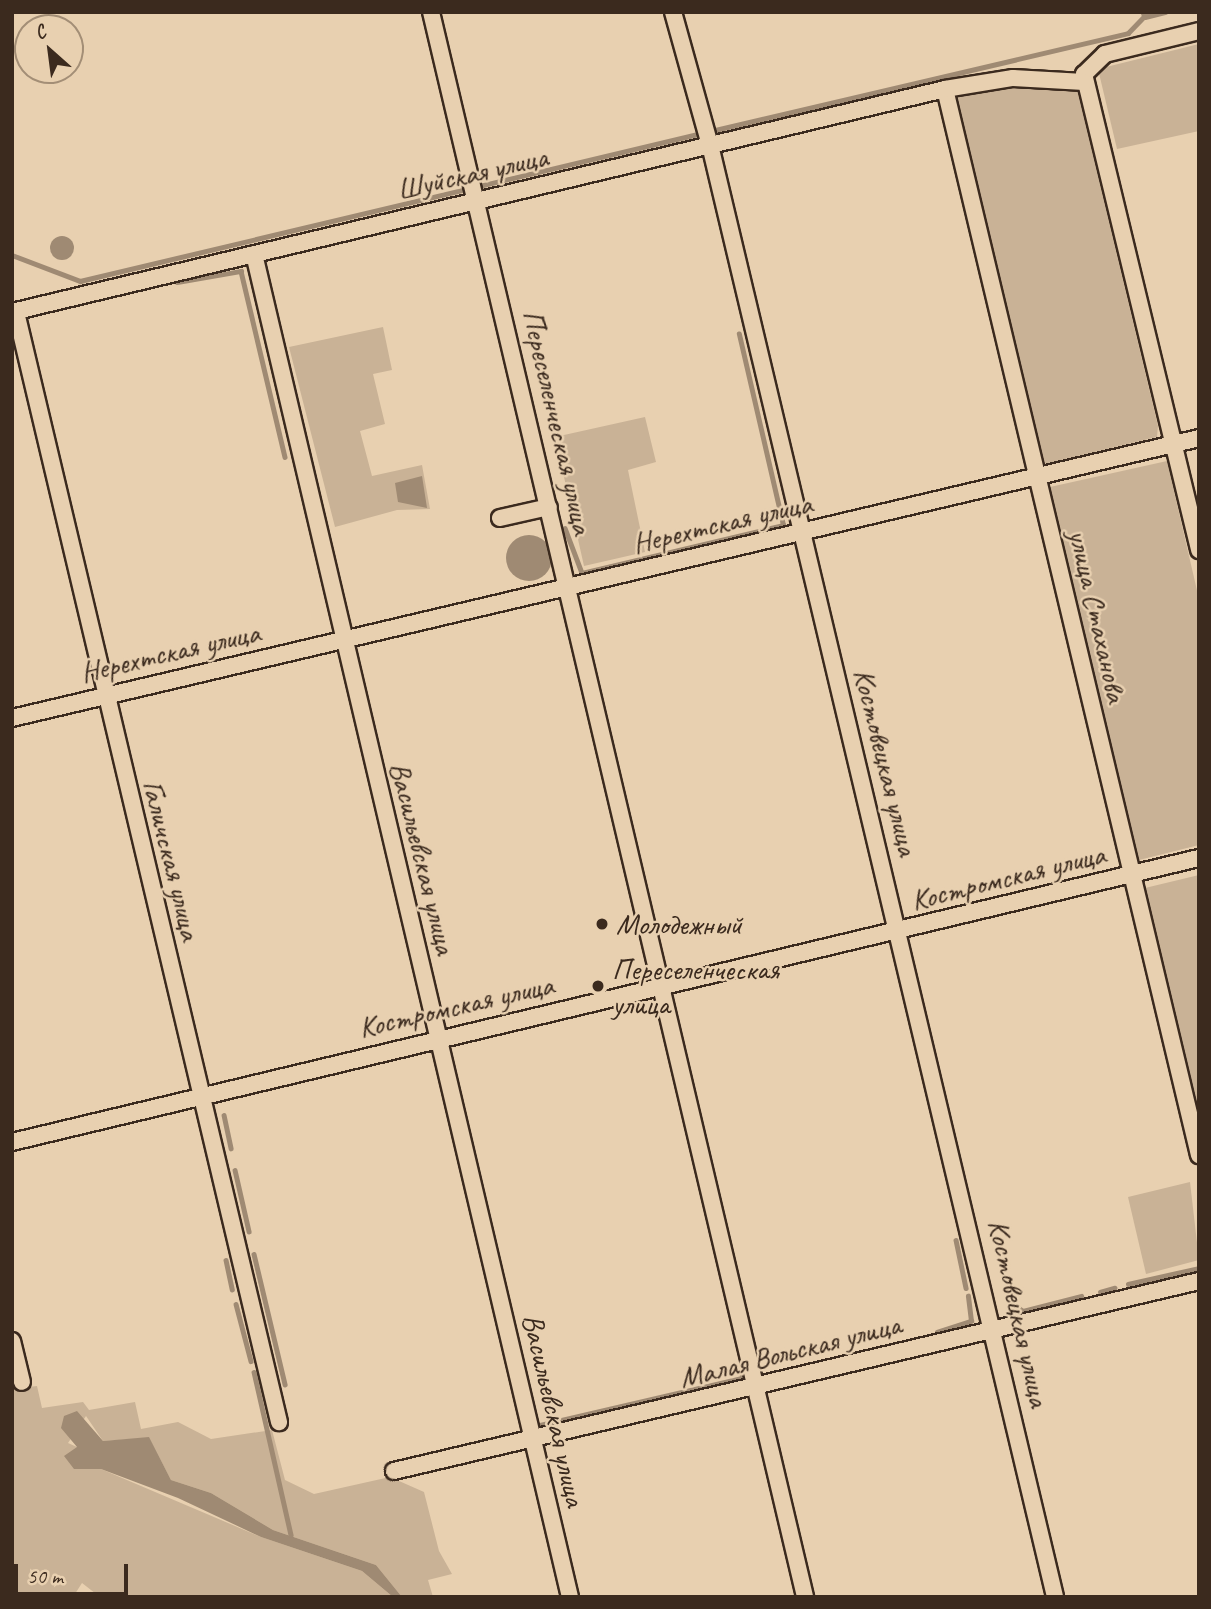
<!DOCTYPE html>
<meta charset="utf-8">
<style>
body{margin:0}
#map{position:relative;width:1211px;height:1609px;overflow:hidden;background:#e8d0b0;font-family:Caveat,sans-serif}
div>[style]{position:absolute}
.green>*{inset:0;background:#c9b296}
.water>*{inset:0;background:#9f8a73}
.round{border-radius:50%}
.stream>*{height:4.5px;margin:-2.25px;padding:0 2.25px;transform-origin:2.25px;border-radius:2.25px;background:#9f8a73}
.roads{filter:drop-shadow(2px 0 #3b2a1e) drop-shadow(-2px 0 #3b2a1e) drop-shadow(0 2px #3b2a1e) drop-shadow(0 -2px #3b2a1e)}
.minor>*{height:16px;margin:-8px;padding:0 8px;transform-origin:8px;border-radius:8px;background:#e8d0b0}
.dots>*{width:19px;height:19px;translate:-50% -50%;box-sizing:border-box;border:4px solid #e8d0b0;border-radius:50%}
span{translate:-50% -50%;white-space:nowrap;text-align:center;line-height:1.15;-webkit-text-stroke:5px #e8d0b0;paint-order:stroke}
.street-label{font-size:30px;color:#3b2a1e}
.poi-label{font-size:30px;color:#3b2a1e}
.left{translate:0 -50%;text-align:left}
.frame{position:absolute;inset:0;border:14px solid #3b2a1e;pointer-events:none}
.north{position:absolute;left:14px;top:14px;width:70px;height:70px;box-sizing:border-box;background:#e8d0b0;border:2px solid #a38e76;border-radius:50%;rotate:332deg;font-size:19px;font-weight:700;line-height:28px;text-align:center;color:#3b2a1e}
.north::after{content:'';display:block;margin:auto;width:24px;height:32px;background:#3b2a1e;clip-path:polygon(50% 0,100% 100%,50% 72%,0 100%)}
.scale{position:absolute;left:14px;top:1564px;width:114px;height:32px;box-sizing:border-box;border:4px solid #3b2a1e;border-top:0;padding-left:9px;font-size:21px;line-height:24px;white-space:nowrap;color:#3b2a1e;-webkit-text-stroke:5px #e8d0b0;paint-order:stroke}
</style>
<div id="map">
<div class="green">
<i style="clip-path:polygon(1199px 44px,1199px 131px,1117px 149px,1098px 69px)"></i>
<i style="clip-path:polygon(1025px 83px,1077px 89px,1158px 426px,1157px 437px,1045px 464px,956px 98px)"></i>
<i style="clip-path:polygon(383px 327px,392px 370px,373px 374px,385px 424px,360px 431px,372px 476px,422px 465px,430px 509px,397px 510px,335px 527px,289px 347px)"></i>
<i style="clip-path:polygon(645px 417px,656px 462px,628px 470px,645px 552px,584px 566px,555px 437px)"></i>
<i style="clip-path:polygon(1167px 461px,1199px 599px,1199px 845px,1139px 860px,1050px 487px)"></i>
<i style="clip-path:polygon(1199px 875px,1199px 1111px,1145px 888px)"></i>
<i style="clip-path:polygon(1190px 1182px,1199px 1260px,1146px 1274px,1128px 1197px)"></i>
<i style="clip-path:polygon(37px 1386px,42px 1408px,83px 1402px,89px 1410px,135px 1402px,141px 1429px,178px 1422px,211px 1439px,272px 1430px,285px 1480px,314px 1494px,390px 1477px,424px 1492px,439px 1551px,452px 1574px,428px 1580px,433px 1597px,402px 1597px,376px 1565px,273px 1530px,211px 1493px,171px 1480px,149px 1438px,103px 1441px,86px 1416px,68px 1443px,77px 1447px,82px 1469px,101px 1469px,261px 1537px,362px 1571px,393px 1597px,100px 1597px,82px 1583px,73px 1597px,12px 1597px,12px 1389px)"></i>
</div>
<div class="water">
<i class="round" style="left:50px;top:236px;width:24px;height:24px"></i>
<i style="clip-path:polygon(422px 476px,427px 508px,398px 502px,395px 483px)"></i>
<i class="round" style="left:506px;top:535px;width:46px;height:46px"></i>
<i style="clip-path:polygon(77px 1411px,103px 1441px,149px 1437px,171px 1480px,211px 1493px,273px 1530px,376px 1565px,402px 1597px,393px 1597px,362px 1571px,261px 1537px,178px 1498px,101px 1469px,74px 1469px,64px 1456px,77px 1447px,61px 1428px,64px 1416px)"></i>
</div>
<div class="stream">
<i style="left:1143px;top:12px;width:5px;rotate:68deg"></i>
<i style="left:1145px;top:17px;width:21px;rotate:-14deg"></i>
<i style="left:711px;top:131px;width:428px;rotate:-13.2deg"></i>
<i style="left:1128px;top:33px;width:29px;rotate:-46deg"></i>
<i style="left:12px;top:255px;width:73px;rotate:20.9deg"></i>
<i style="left:80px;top:281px;width:639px;rotate:-13.38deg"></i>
<i style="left:177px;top:282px;width:65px;rotate:-9.8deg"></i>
<i style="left:241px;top:271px;width:191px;rotate:76.7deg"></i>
<i style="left:565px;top:528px;width:48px;rotate:69.3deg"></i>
<i style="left:582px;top:573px;width:207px;rotate:-13.4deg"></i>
<i style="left:783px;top:525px;width:196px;rotate:-103deg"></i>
<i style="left:224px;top:1115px;width:34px;rotate:78deg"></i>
<i style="left:235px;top:1170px;width:63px;rotate:77.1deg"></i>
<i style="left:956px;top:1240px;width:49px;rotate:78.2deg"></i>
<i style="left:254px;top:1254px;width:134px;rotate:76.6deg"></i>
<i style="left:226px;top:1260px;width:30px;rotate:78deg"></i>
<i style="left:1128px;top:1284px;width:73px;rotate:-12.7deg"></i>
<i style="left:1100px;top:1292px;width:15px;rotate:-16deg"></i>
<i style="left:1012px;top:1303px;width:14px;rotate:36deg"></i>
<i style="left:1023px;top:1311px;width:60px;rotate:-14.5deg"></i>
<i style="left:236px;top:1304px;width:59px;rotate:75.3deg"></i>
<i style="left:937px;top:1332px;width:36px;rotate:-18deg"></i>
<i style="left:971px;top:1321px;width:25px;rotate:-97deg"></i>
<i style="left:254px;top:1372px;width:167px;rotate:77.2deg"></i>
<i style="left:540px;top:1425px;width:207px;rotate:-13.1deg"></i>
<i style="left:742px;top:1378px;width:14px;rotate:-94deg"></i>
</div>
<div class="roads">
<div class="minor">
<i style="left:431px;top:12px;width:1629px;rotate:76.72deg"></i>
<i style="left:673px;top:12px;width:138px;rotate:74.5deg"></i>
<i style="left:710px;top:145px;width:1492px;rotate:76.63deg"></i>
<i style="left:1199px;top:31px;width:97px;rotate:166.3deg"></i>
<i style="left:1105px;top:54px;width:29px;rotate:136deg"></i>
<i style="left:1084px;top:74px;width:490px;rotate:76.4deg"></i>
<i style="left:945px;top:89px;width:1096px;rotate:76.6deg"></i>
<i style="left:254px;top:254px;width:1380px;rotate:76.76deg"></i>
<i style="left:12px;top:312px;width:959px;rotate:-13.44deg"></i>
<i style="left:945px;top:89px;width:69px;rotate:-9.2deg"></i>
<i style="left:1013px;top:78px;width:71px;rotate:3.2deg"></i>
<i style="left:16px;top:312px;width:1141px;rotate:76.67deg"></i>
<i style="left:500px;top:518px;width:50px;rotate:-12.7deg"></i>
<i style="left:12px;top:718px;width:1220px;rotate:-13.27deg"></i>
<i style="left:12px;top:1142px;width:1221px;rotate:-13.46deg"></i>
<i style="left:12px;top:1341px;width:42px;rotate:76.3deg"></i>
<i style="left:394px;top:1471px;width:827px;rotate:-13.28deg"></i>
</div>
</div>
<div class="dots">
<i style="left:602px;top:924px;background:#3b2a1e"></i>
<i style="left:598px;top:986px;background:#3b2a1e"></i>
</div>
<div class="street-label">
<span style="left:472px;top:173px;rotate:-13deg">Шуйская улица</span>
<span style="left:558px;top:422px;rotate:77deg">Переселенческая улица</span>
<span style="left:722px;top:523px;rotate:-13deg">Нерехтская улица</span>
<span style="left:1098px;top:616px;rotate:77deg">улица Стаханова</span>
<span style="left:170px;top:652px;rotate:-13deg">Нерехтская улица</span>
<span style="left:886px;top:762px;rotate:76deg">Костовецкая улица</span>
<span style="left:423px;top:858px;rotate:76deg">Васильевская улица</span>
<span style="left:172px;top:860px;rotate:76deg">Галичская улица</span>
<span style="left:1008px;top:877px;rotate:-14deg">Костромская улица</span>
<span style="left:456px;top:1006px;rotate:-13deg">Костромская улица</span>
<span style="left:1019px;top:1313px;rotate:77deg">Костовецкая улица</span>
<span style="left:790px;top:1351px;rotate:-14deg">Малая Вольская улица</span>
<span style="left:554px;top:1410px;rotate:77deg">Васильевская улица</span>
</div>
<div class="poi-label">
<span class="left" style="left:616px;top:924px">Молодежный</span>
<span class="left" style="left:612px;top:986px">Переселенческая<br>улица</span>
</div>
<div class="frame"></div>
<div class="north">С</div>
<div class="scale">50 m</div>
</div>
